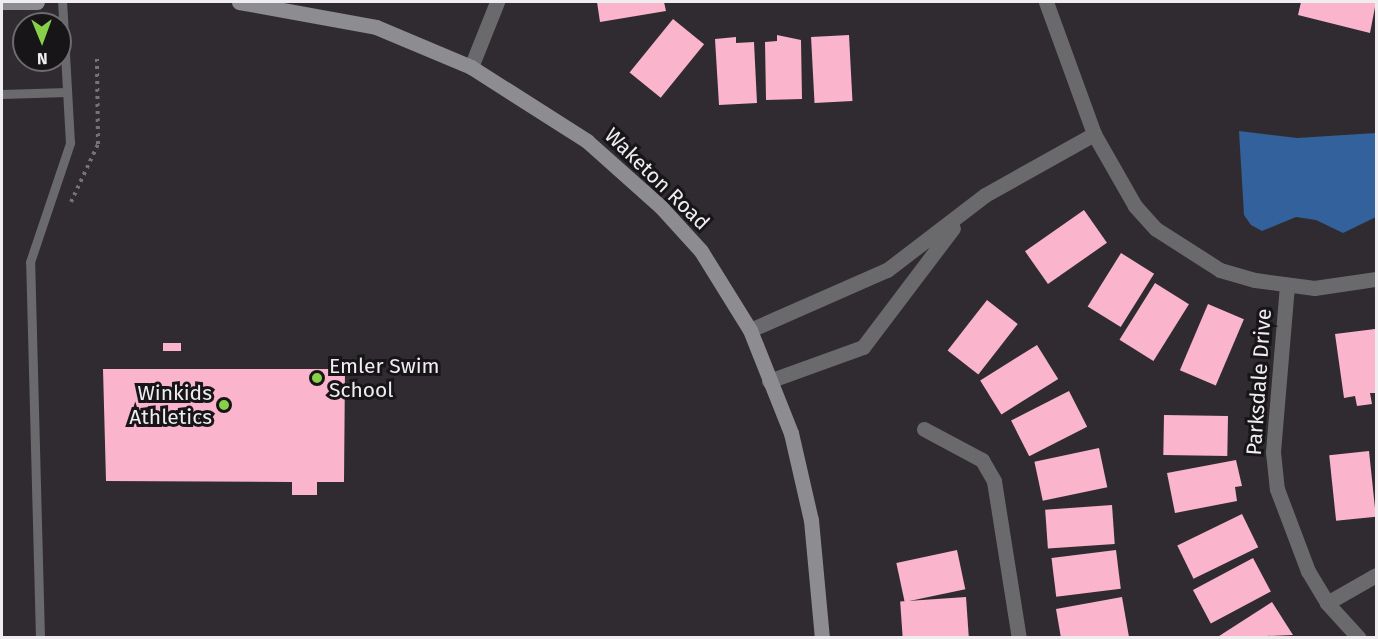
<!DOCTYPE html>
<style>
body{margin:0}
#map{position:relative;width:1378px;height:639px;overflow:hidden;background:#302b30;font-family:"Fira Sans",sans-serif}
div>[style]{position:absolute}
.water>*{inset:0;background:#33619b}
.building>*{inset:0;background:#fab4cc;transform-origin:0 0}
.path>*{height:4px;margin-top:-2px;transform-origin:0;background:repeating-linear-gradient(90deg,#767277 0 3px,transparent 0 7.5px)}
.lane>*{height:9px;margin:-4.5px;padding:0 4.5px;transform-origin:4.5px;border-radius:4.5px;background:#6a6a6d}
.street>*{height:15px;margin:-7.5px;padding:0 7.5px;transform-origin:7.5px;border-radius:7.5px;background:#6a6a6d}
.secondary>*{height:15px;margin:-7.5px;padding:0 7.5px;transform-origin:7.5px;border-radius:7.5px;background:#8c8c91}
.dots>*{width:16px;height:16px;translate:-50% -50%;box-sizing:border-box;border:3px solid #171517;border-radius:50%}
span{translate:-50% -50%;white-space:nowrap;text-align:center;line-height:1.15;-webkit-text-stroke:6px #171517;paint-order:stroke}
.street-label{font-size:21px;color:#efedf0}
.poi-label{font-size:21px;color:#efedf0}
.left{translate:0 -50%;text-align:left}
.right{translate:-100% -50%;text-align:right}
.frame{position:absolute;inset:0;border:3px solid #efedf0;pointer-events:none}
.north{position:absolute;left:12px;top:12px;width:60px;height:60px;box-sizing:border-box;background:#171517;border:2px solid #6d6b6e;border-radius:50%;rotate:179deg;font-size:16px;font-weight:700;line-height:24px;text-align:center;color:#efedf0}
.north::after{content:'';display:block;margin:auto;width:21px;height:27px;background:#88cf4a;clip-path:polygon(50% 0,100% 100%,50% 72%,0 100%)}
</style>
<div id="map">
<div class="water">
<i style="clip-path:polygon(1239px 131px,1297px 138px,1376px 133px,1376px 217px,1343px 233px,1316px 220px,1296px 217px,1262px 231px,1251px 225px,1244px 215px)"></i>
</div>
<div class="building">
<i style="clip-path:polygon(597px 2px,664px 2px,666px 11px,600px 22px)"></i>
<i style="clip-path:polygon(1301px 2px,1376px 2px,1370px 33px,1298px 15px)"></i>
<i style="left:673px;top:19px;width:40px;height:69px;rotate:39deg"></i>
<i style="clip-path:polygon(777px 35px,801px 40px,802px 99px,766px 100px,765px 42px,777px 41px)"></i>
<i style="left:849px;top:35px;width:66px;height:38px;rotate:87deg"></i>
<i style="clip-path:polygon(736px 37px,736px 43px,754px 42px,757px 103px,719px 105px,715px 39px)"></i>
<i style="left:1084px;top:210px;width:40px;height:72px;rotate:55deg"></i>
<i style="left:1121px;top:253px;width:39px;height:63px;rotate:32deg"></i>
<i style="left:1155px;top:283px;width:40px;height:67px;rotate:32deg"></i>
<i style="left:987px;top:300px;width:39px;height:64px;rotate:38deg"></i>
<i style="left:1208px;top:304px;width:39px;height:72px;rotate:23deg"></i>
<i style="clip-path:polygon(1375px 329px,1376px 393px,1370px 393px,1372px 404px,1357px 406px,1355px 396px,1344px 398px,1335px 334px)"></i>
<i style="left:163px;top:343px;width:18px;height:8px"></i>
<i style="left:1037px;top:345px;width:40px;height:67px;rotate:58deg"></i>
<i style="clip-path:polygon(103px 369px,345px 369px,344px 482px,317px 482px,317px 495px,292px 495px,292px 482px,106px 481px)"></i>
<i style="left:1069px;top:391px;width:40px;height:65px;rotate:63deg"></i>
<i style="left:1164px;top:415px;width:64px;height:40px;rotate:1deg"></i>
<i style="left:1099px;top:448px;width:40px;height:66px;rotate:78deg"></i>
<i style="left:1369px;top:451px;width:66px;height:40px;rotate:84deg"></i>
<i style="clip-path:polygon(1236px 460px,1242px 486px,1235px 487px,1237px 501px,1175px 513px,1167px 473px)"></i>
<i style="left:1112px;top:505px;width:39px;height:67px;rotate:86deg"></i>
<i style="left:1242px;top:514px;width:37px;height:72px;rotate:64deg"></i>
<i style="left:957px;top:550px;width:40px;height:62px;rotate:78deg"></i>
<i style="left:1116px;top:550px;width:39px;height:65px;rotate:83deg"></i>
<i style="left:1253px;top:558px;width:38px;height:68px;rotate:62deg"></i>
<i style="left:966px;top:597px;width:39px;height:66px;rotate:86deg"></i>
<i style="clip-path:polygon(1122px 597px,1129px 637px,1061px 638px,1056px 609px)"></i>
<i style="clip-path:polygon(1272px 602px,1293px 635px,1216px 638px)"></i>
</div>
<div class="path">
<i style="left:71px;top:202px;width:64px;rotate:-65deg"></i>
<i style="left:98px;top:144px;width:85px;rotate:-90.7deg"></i>
</div>
<div class="lane">
<i style="left:2px;top:94px;width:65px;rotate:-1.8deg"></i>
<i style="left:40px;top:638px;width:376px;rotate:-91.5deg"></i>
<i style="left:30px;top:262px;width:126px;rotate:-71.4deg"></i>
<i style="left:70px;top:143px;width:141px;rotate:-93.2deg"></i>
</div>
<div class="street">
<i style="left:1046px;top:2px;width:140px;rotate:70deg"></i>
<i style="left:1094px;top:134px;width:83px;rotate:60.3deg"></i>
<i style="left:1135px;top:206px;width:31px;rotate:48deg"></i>
<i style="left:1156px;top:229px;width:76px;rotate:32.6deg"></i>
<i style="left:1220px;top:270px;width:36px;rotate:16deg"></i>
<i style="left:1255px;top:280px;width:60px;rotate:7.7deg"></i>
<i style="left:1314px;top:288px;width:63px;rotate:-8.3deg"></i>
<i style="left:471px;top:67px;width:70px;rotate:-68.2deg"></i>
<i style="left:1287px;top:285px;width:168px;rotate:94.8deg"></i>
<i style="left:1273px;top:452px;width:37px;rotate:84deg"></i>
<i style="left:1277px;top:489px;width:88px;rotate:69.3deg"></i>
<i style="left:1308px;top:571px;width:37px;rotate:59deg"></i>
<i style="left:1327px;top:603px;width:47px;rotate:47.6deg"></i>
<i style="left:750px;top:330px;width:150px;rotate:-23.7deg"></i>
<i style="left:887px;top:270px;width:123px;rotate:-37.4deg"></i>
<i style="left:985px;top:195px;width:125px;rotate:-29.2deg"></i>
<i style="left:769px;top:381px;width:100px;rotate:-19.9deg"></i>
<i style="left:863px;top:347px;width:149px;rotate:-52.9deg"></i>
<i style="left:924px;top:429px;width:66px;rotate:28.1deg"></i>
<i style="left:982px;top:460px;width:24px;rotate:60deg"></i>
<i style="left:994px;top:481px;width:159px;rotate:81deg"></i>
<i style="left:1327px;top:603px;width:56px;rotate:-29.7deg"></i>
</div>
<div class="secondary">
<i style="left:2px;top:2px;width:35px"></i>
<i style="left:239px;top:2px;width:139px;rotate:10.3deg"></i>
<i style="left:376px;top:27px;width:103px;rotate:22.8deg"></i>
<i style="left:471px;top:67px;width:138px;rotate:32.5deg"></i>
<i style="left:587px;top:141px;width:99px;rotate:41.7deg"></i>
<i style="left:661px;top:207px;width:59px;rotate:47.7deg"></i>
<i style="left:701px;top:251px;width:93px;rotate:58.2deg"></i>
<i style="left:750px;top:330px;width:111px;rotate:68.3deg"></i>
<i style="left:791px;top:433px;width:89px;rotate:77.1deg"></i>
<i style="left:811px;top:520px;width:119px;rotate:84.7deg"></i>
</div>
<div class="dots">
<i style="left:317px;top:378px;background:#88cf4a"></i>
<i style="left:224px;top:405px;background:#88cf4a"></i>
</div>
<div class="street-label">
<span style="left:657px;top:179px;rotate:44deg">Waketon Road</span>
<span style="left:1259px;top:382px;rotate:-86deg">Parksdale Drive</span>
</div>
<div class="poi-label">
<span class="left" style="left:329px;top:378px">Emler Swim<br>School</span>
<span class="right" style="left:212px;top:405px">Winkids<br>Athletics</span>
</div>
<div class="frame"></div>
<div class="north">N</div>
</div>
